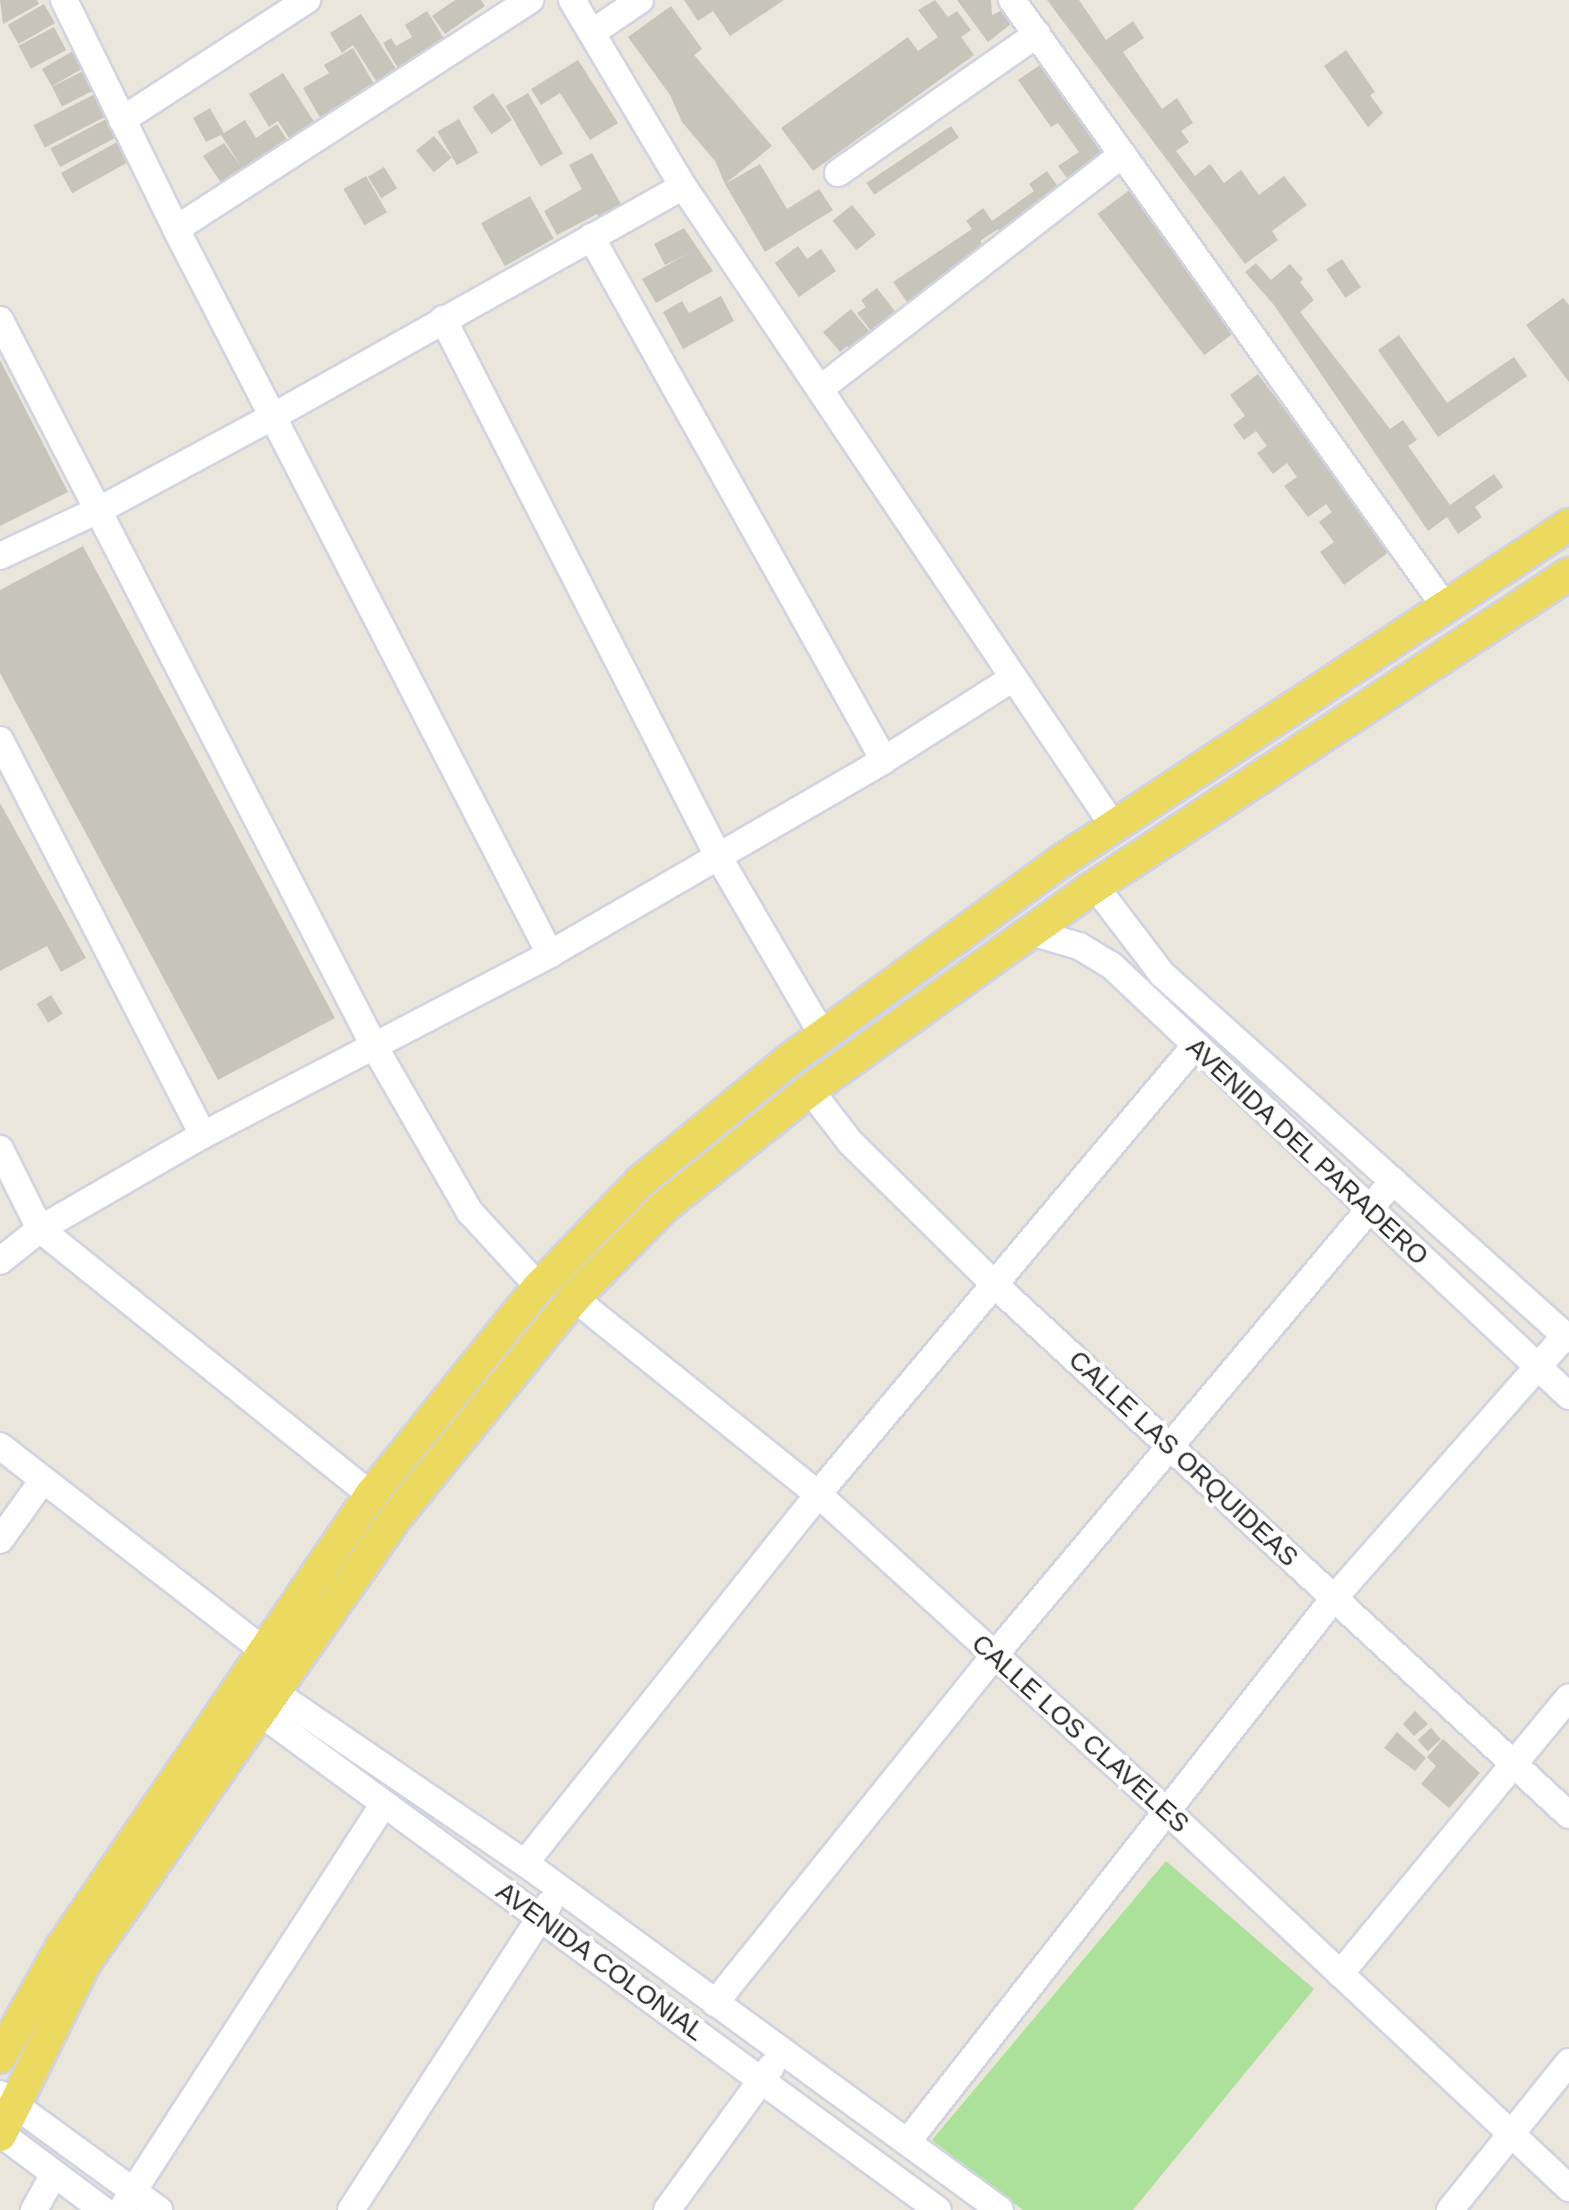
<!DOCTYPE html>
<style>
body{margin:0}
#map{position:relative;width:1569px;height:2210px;overflow:hidden;background:#ebe6dc;font-family:Arial,sans-serif}
div>[style]{position:absolute}
.green>*{inset:0;background:#abe19a}
.building>*{inset:0;background:#c7c4ba;transform-origin:0 0}
.roads{filter:drop-shadow(2px 0 #d1d3e2) drop-shadow(-2px 0 #d1d3e2) drop-shadow(0 2px #d1d3e2) drop-shadow(0 -2px #d1d3e2)}
.minor>*{height:26px;margin:-13px;padding:0 13px;transform-origin:13px;border-radius:13px;background:#fff}
.major>*{height:32px;margin:-16px;padding:0 16px;transform-origin:16px;border-radius:16px;background:#ecd960}
span{translate:-50% -50%;white-space:nowrap;text-align:center;line-height:1.15;-webkit-text-stroke:8px #fff;paint-order:stroke}
.street-label{font-size:26px;color:#2a2a2a}
</style>
<div id="map">
<div class="green">
<i style="clip-path:polygon(1166px 1861px,1314px 1989px,1133px 2210px,1023px 2210px,932px 2140px)"></i>
</div>
<div class="building">
<i style="clip-path:polygon(0 0,37px 0,39px 4px,3px 24px)"></i>
<i style="clip-path:polygon(455px 0,481px 0,485px 6px,445px 34px,432px 16px)"></i>
<i style="clip-path:polygon(684px 0,784px 0,730px 36px,713px 11px,698px 21px)"></i>
<i style="clip-path:polygon(935px 0,948px 17px,957px 11px,971px 30px,961px 37px,974px 55px,813px 171px,781px 128px,908px 37px,918px 51px,938px 37px,918px 10px)"></i>
<i style="clip-path:polygon(957px 0,991px 0,992px 15px,1003px 10px,1012px 23px,988px 42px)"></i>
<i style="clip-path:polygon(1047px 0,1079px 0,1106px 40px,1133px 21px,1144px 38px,1123px 52px,1162px 109px,1177px 98px,1193px 123px,1181px 131px,1189px 142px,1176px 151px,1195px 176px,1210px 164px,1224px 183px,1241px 170px,1259px 195px,1284px 176px,1307px 205px,1272px 231px,1278px 240px,1245px 264px)"></i>
<i style="left:44px;top:4px;width:22px;height:42px;rotate:60deg"></i>
<i style="clip-path:polygon(671px 6px,702px 49px,694px 55px,772px 146px,725px 184px,760px 164px,787px 209px,819px 189px,833px 210px,765px 252px,725px 184px,715px 161px,682px 122px,670px 95px,628px 37px)"></i>
<i style="clip-path:polygon(427px 11px,448px 45px,405px 80px,383px 43px,391px 38px,396px 46px,412px 37px,405px 25px)"></i>
<i style="clip-path:polygon(361px 14px,400px 75px,380px 87px,353px 45px,342px 53px,330px 33px)"></i>
<i style="left:54px;top:27px;width:26px;height:40px;rotate:62deg"></i>
<i style="clip-path:polygon(353px 48px,377px 89px,322px 121px,303px 88px,329px 73px,324px 65px)"></i>
<i style="clip-path:polygon(1346px 50px,1375px 92px,1370px 95px,1383px 113px,1368px 127px,1324px 66px)"></i>
<i style="left:73px;top:51px;width:20px;height:36px;rotate:60deg"></i>
<i style="clip-path:polygon(578px 60px,618px 123px,590px 140px,560px 93px,541px 105px,531px 89px)"></i>
<i style="clip-path:polygon(1040px 65px,1105px 158px,1070px 182px,1058px 166px,1079px 152px,1058px 123px,1051px 127px,1018px 80px)"></i>
<i style="left:85px;top:70px;width:22px;height:37px;rotate:63deg"></i>
<i style="clip-path:polygon(283px 73px,318px 128px,293px 144px,278px 121px,269px 127px,249px 94px)"></i>
<i style="left:493px;top:93px;width:33px;height:25px;rotate:55deg"></i>
<i style="left:528px;top:93px;width:70px;height:26px;rotate:60deg"></i>
<i style="left:95px;top:94px;width:25px;height:69px;rotate:63deg"></i>
<i style="clip-path:polygon(210px 108px,224px 133px,245px 120px,256px 138px,277px 124px,291px 146px,226px 190px,203px 156px,224px 143px,241px 166px,221px 135px,206px 142px,193px 118px)"></i>
<i style="left:106px;top:119px;width:21px;height:63px;rotate:62deg"></i>
<i style="left:459px;top:119px;width:39px;height:25px;rotate:60deg"></i>
<i style="left:951px;top:126px;width:14px;height:102px;rotate:56deg"></i>
<i style="left:434px;top:136px;width:28px;height:23px;rotate:51deg"></i>
<i style="left:117px;top:142px;width:23px;height:64px;rotate:61deg"></i>
<i style="clip-path:polygon(592px 153px,625px 211px,602px 223px,597px 214px,557px 235px,544px 211px,582px 189px,569px 165px)"></i>
<i style="left:384px;top:167px;width:25px;height:19px;rotate:58deg"></i>
<i style="clip-path:polygon(1047px 171px,1061px 191px,1001px 233px,998px 229px,980px 241px,986px 250px,907px 302px,893px 282px,972px 229px,966px 221px,983px 208px,992px 221px,1034px 191px,1029px 184px)"></i>
<i style="left:366px;top:176px;width:42px;height:26px;rotate:60deg"></i>
<i style="left:1132px;top:188px;width:177px;height:43px;rotate:53deg"></i>
<i style="left:530px;top:196px;width:49px;height:56px;rotate:61deg"></i>
<i style="left:852px;top:205px;width:38px;height:25px;rotate:51deg"></i>
<i style="clip-path:polygon(684px 228px,713px 271px,656px 303px,642px 279px,691px 252px,665px 265px,654px 244px)"></i>
<i style="clip-path:polygon(798px 246px,807px 259px,821px 249px,836px 271px,799px 297px,775px 263px)"></i>
<i style="left:1342px;top:259px;width:34px;height:19px;rotate:56deg"></i>
<i style="clip-path:polygon(1256px 263px,1271px 280px,1290px 264px,1303px 279px,1300px 282px,1314px 300px,1300px 312px,1390px 429px,1403px 420px,1417px 440px,1408px 446px,1450px 505px,1494px 474px,1503px 487px,1475px 507px,1482px 517px,1458px 534px,1447px 517px,1428px 531px,1274px 305px,1245px 272px)"></i>
<i style="clip-path:polygon(877px 288px,904px 323px,879px 341px,857px 313px,866px 307px,861px 300px)"></i>
<i style="clip-path:polygon(721px 296px,734px 321px,683px 349px,663px 312px,682px 301px,689px 313px)"></i>
<i style="clip-path:polygon(1563px 298px,1569px 305px,1569px 382px,1526px 325px)"></i>
<i style="clip-path:polygon(851px 309px,879px 343px,857px 359px,847px 346px,840px 352px,823px 332px)"></i>
<i style="clip-path:polygon(1399px 335px,1447px 403px,1514px 357px,1527px 376px,1438px 437px,1378px 350px)"></i>
<i style="clip-path:polygon(0 360px,68px 492px,0 526px)"></i>
<i style="clip-path:polygon(1258px 374px,1390px 551px,1344px 585px,1320px 552px,1334px 542px,1319px 522px,1332px 512px,1326px 504px,1308px 517px,1284px 486px,1297px 477px,1287px 463px,1273px 474px,1257px 453px,1267px 446px,1256px 431px,1244px 440px,1233px 425px,1245px 416px,1230px 395px)"></i>
<i style="clip-path:polygon(83px 546px,335px 1018px,218px 1080px,0 673px,0 590px)"></i>
<i style="clip-path:polygon(0 803px,86px 958px,61px 972px,47px 946px,0 971px)"></i>
<i style="left:51px;top:995px;width:22px;height:17px;rotate:58deg"></i>
<i style="clip-path:polygon(1415px 1711px,1428px 1724px,1414px 1736px,1403px 1724px)"></i>
<i style="left:1431px;top:1728px;width:15px;height:18px;rotate:48deg"></i>
<i style="clip-path:polygon(1397px 1732px,1426px 1758px,1415px 1771px,1384px 1748px)"></i>
<i style="clip-path:polygon(1443px 1739px,1480px 1773px,1449px 1808px,1421px 1784px,1436px 1766px,1427px 1757px)"></i>
</div>
<div class="roads">
<div class="minor">
<i style="left:64px;top:0;width:255px;rotate:63.9deg"></i>
<i style="left:176px;top:229px;width:816px;rotate:62.71deg"></i>
<i style="left:572px;top:0;width:217px;rotate:59.2deg"></i>
<i style="left:683px;top:186px;width:772px;rotate:56.08deg"></i>
<i style="left:1012px;top:0;width:747px;rotate:54.48deg"></i>
<i style="left:593px;top:32px;width:57px;rotate:-34.2deg"></i>
<i style="left:122px;top:120px;width:221px;rotate:-33deg"></i>
<i style="left:838px;top:173px;width:243px;rotate:-34.9deg"></i>
<i style="left:176px;top:229px;width:422px;rotate:-32.9deg"></i>
<i style="left:591px;top:237px;width:599px;rotate:60.74deg"></i>
<i style="left:443px;top:319px;width:603px;rotate:62.88deg"></i>
<i style="left:718px;top:856px;width:208px;rotate:59.7deg"></i>
<i style="left:0;top:320px;width:817px;rotate:62.74deg"></i>
<i style="left:374px;top:1046px;width:192px;rotate:60deg"></i>
<i style="left:470px;top:1212px;width:102px;rotate:47.4deg"></i>
<i style="left:820px;top:389px;width:383px;rotate:-37.8deg"></i>
<i style="left:0;top:556px;width:111px;rotate:-25deg"></i>
<i style="left:101px;top:509px;width:194px;rotate:-28.3deg"></i>
<i style="left:272px;top:417px;width:471px;rotate:-29.3deg"></i>
<i style="left:0;top:740px;width:444px;rotate:62.8deg"></i>
<i style="left:1095px;top:886px;width:111px;rotate:52.7deg"></i>
<i style="left:1162px;top:974px;width:547px;rotate:41.89deg"></i>
<i style="left:1031px;top:932px;width:50px;rotate:16.3deg"></i>
<i style="left:1079px;top:946px;width:37px;rotate:31deg"></i>
<i style="left:1111px;top:965px;width:629px;rotate:43.26deg"></i>
<i style="left:810px;top:1090px;width:66px;rotate:52.4deg"></i>
<i style="left:850px;top:1142px;width:204px;rotate:44.6deg"></i>
<i style="left:995px;top:1285px;width:781px;rotate:42.72deg"></i>
<i style="left:0;top:1149px;width:89px;rotate:63.4deg"></i>
<i style="left:40px;top:1229px;width:425px;rotate:38.8deg"></i>
<i style="left:0;top:1261px;width:51px;rotate:-38.7deg"></i>
<i style="left:40px;top:1229px;width:188px;rotate:-30deg"></i>
<i style="left:203px;top:1135px;width:391px;rotate:-27.5deg"></i>
<i style="left:550px;top:954px;width:386px;rotate:-30.1deg"></i>
<i style="left:884px;top:760px;width:153px;rotate:-32.4deg"></i>
<i style="left:574px;top:1298px;width:313px;rotate:38.8deg"></i>
<i style="left:818px;top:1494px;width:473px;rotate:42.3deg"></i>
<i style="left:1168px;top:1812px;width:550px;rotate:43.16deg"></i>
<i style="left:0;top:1446px;width:333px;rotate:37.8deg"></i>
<i style="left:0;top:1540px;width:74px;rotate:-54.4deg"></i>
<i style="left:274px;top:1692px;width:304px;rotate:34.3deg"></i>
<i style="left:525px;top:1863px;width:588px;rotate:36.15deg"></i>
<i style="left:262px;top:1714px;width:838px;rotate:36.27deg"></i>
<i style="left:525px;top:1863px;width:471px;rotate:-51.5deg"></i>
<i style="left:818px;top:1494px;width:584px;rotate:-49.93deg"></i>
<i style="left:1340px;top:1974px;width:359px;rotate:-50.4deg"></i>
<i style="left:715px;top:2003px;width:444px;rotate:-51.2deg"></i>
<i style="left:993px;top:1657px;width:622px;rotate:-49.96deg"></i>
<i style="left:0;top:2094px;width:197px;rotate:36.1deg"></i>
<i style="left:0;top:2133px;width:129px;rotate:36.8deg"></i>
<i style="left:908px;top:2141px;width:690px;rotate:-51.88deg"></i>
<i style="left:1334px;top:1598px;width:349px;rotate:-48.6deg"></i>
<i style="left:34px;top:2210px;width:41px;rotate:-60.9deg"></i>
<i style="left:121px;top:2210px;width:484px;rotate:-57.1deg"></i>
<i style="left:351px;top:2210px;width:364px;rotate:-57.1deg"></i>
<i style="left:667px;top:2210px;width:177px;rotate:-54deg"></i>
<i style="left:1450px;top:2210px;width:190px;rotate:-51.2deg"></i>
</div>
<div class="major">
<i style="left:0;top:2057px;width:126px;rotate:-60.6deg"></i>
<i style="left:62px;top:1947px;width:548px;rotate:-55.64deg"></i>
<i style="left:371px;top:1495px;width:267px;rotate:-51.1deg"></i>
<i style="left:539px;top:1287px;width:147px;rotate:-46.1deg"></i>
<i style="left:641px;top:1181px;width:190px;rotate:-39.2deg"></i>
<i style="left:788px;top:1061px;width:341px;rotate:-36.2deg"></i>
<i style="left:1063px;top:860px;width:607px;rotate:-33.51deg"></i>
<i style="left:0;top:2135px;width:192px;rotate:-63.7deg"></i>
<i style="left:85px;top:1963px;width:545px;rotate:-55.09deg"></i>
<i style="left:397px;top:1516px;width:281px;rotate:-50.9deg"></i>
<i style="left:574px;top:1298px;width:128px;rotate:-45.3deg"></i>
<i style="left:664px;top:1207px;width:187px;rotate:-38.7deg"></i>
<i style="left:810px;top:1090px;width:338px;rotate:-35.6deg"></i>
<i style="left:1085px;top:893px;width:580px;rotate:-33.39deg"></i>
</div>
</div>
<div class="street-label">
<span style="left:1307px;top:1152px;rotate:43deg">AVENIDA DEL PARADERO</span>
<span style="left:1183px;top:1459px;rotate:43deg">CALLE LAS ORQUIDEAS</span>
<span style="left:1080px;top:1734px;rotate:42deg">CALLE LOS CLAVELES</span>
<span style="left:600px;top:1962px;rotate:36deg">AVENIDA COLONIAL</span>
</div>
</div>
